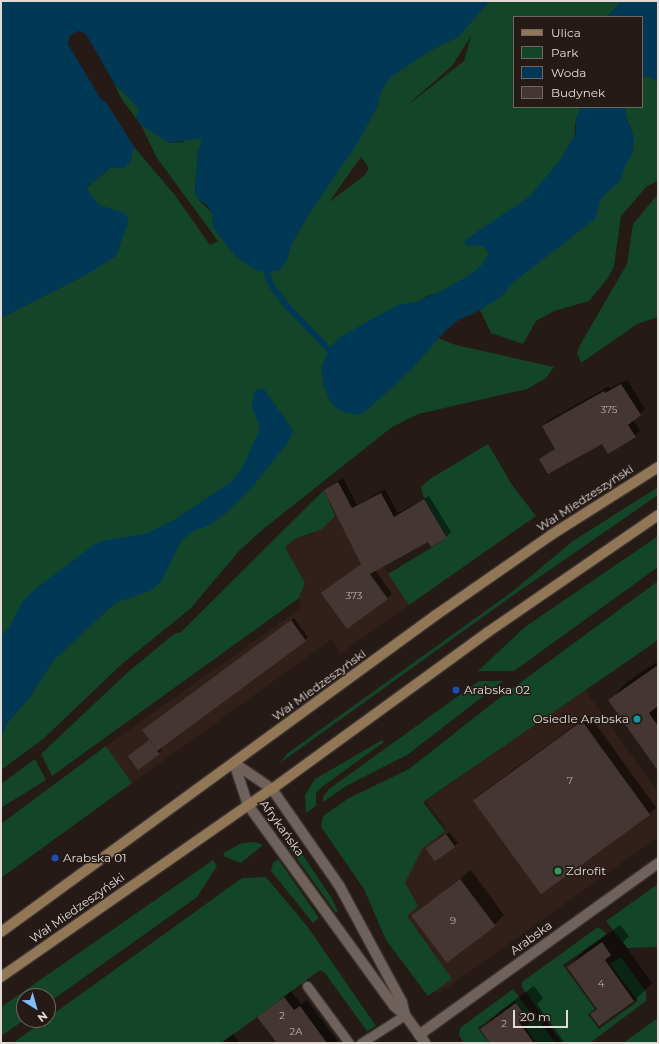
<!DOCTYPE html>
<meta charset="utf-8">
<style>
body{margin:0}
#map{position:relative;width:659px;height:1044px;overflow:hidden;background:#251a16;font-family:Montserrat,sans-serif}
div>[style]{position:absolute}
.built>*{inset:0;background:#312019}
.green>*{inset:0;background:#134528}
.water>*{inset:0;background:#003856}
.shadow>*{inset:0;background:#0007;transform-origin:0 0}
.stream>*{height:5.5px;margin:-2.75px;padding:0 2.75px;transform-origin:2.75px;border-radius:2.75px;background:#003856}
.building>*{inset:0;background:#443733;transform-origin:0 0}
.roads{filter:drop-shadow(1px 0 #3c3431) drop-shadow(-1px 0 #3c3431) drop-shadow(0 1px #3c3431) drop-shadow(0 -1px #3c3431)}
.lane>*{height:9px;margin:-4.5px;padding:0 4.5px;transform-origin:4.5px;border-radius:4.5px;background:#6f625c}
.street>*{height:10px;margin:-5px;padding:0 5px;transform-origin:5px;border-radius:5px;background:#6f625c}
.secondary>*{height:10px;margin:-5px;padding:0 5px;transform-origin:5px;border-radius:5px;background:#917756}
.dots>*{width:11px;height:11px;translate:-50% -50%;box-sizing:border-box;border:2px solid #251a16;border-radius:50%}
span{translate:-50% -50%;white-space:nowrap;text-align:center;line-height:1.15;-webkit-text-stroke:3px #251a16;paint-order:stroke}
.number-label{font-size:10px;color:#bab1ad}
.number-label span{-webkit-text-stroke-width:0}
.street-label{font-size:12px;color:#e1dad6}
.poi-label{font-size:12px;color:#e1dad6}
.left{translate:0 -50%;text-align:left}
.right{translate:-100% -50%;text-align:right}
.frame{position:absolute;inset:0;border:2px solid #e1dad6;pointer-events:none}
.legend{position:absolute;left:513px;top:16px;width:130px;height:92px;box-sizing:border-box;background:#251a16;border:1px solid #706763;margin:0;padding:5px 7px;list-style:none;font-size:12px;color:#e1dad6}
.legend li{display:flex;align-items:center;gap:8px;height:20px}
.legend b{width:20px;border:1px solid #706763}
.north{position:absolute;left:16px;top:988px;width:40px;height:40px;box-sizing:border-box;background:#251a16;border:1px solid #706763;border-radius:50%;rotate:143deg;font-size:11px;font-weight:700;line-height:16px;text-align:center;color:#e1dad6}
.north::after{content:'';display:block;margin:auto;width:14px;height:18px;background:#80bdfa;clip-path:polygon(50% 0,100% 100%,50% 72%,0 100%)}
.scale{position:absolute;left:513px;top:1010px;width:55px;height:18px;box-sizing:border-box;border:2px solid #e1dad6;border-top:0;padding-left:5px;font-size:12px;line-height:14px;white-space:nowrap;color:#e1dad6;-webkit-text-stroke:3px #251a16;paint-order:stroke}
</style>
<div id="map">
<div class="built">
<i style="clip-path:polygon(338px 482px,380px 561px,409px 605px,341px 653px,331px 640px,132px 783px,106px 746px,301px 608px,299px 598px,305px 583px,285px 547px,295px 539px,314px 533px,335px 516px,324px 490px)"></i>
<i style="clip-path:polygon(584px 689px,658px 792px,658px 837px,441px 992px,423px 989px,373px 881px,446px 828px,426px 801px)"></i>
</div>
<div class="green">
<i style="clip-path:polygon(evenodd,401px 1px,622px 1px,607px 17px,514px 17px,514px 107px,581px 107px,576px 119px,573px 149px,537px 206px,513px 233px,502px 255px,478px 281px,427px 296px,355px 341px,339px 359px,331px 375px,345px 403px,360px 406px,375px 395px,407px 365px,442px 321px,479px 302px,496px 278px,512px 264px,565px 229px,574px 216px,578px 199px,611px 179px,631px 129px,626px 116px,626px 107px,642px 107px,642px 77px,649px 76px,658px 82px,658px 181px,647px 186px,621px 216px,614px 266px,608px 278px,589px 301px,554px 311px,536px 321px,523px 344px,491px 333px,480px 310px,458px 320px,444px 332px,438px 338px,456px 345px,554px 367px,546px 378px,527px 389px,418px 414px,392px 427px,262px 530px,239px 551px,190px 609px,123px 663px,43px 739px,1px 770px,1px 738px,7px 723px,29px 698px,53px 660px,115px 603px,127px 574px,116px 563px,102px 562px,67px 582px,35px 609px,7px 655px,1px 660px,1px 272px,26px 259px,65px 243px,90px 222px,94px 206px,86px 188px,121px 159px,125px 151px,100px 98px,107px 104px,134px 147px,174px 194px,210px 245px,218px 241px,157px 158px,141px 125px,121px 98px,114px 83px,139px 108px,150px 129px,169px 143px,183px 142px,197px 131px,196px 122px,183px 113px,188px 104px,195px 101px,208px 104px,215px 115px,210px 131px,198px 152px,195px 191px,198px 199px,212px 213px,213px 227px,222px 238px,246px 258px,263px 266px,273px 264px,282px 258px,311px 211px,343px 113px,354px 88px,391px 39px,401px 1px,471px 36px,464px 61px,404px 108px,452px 66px,471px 36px,401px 1px,361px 157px,369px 168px,364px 176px,329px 202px,361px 157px)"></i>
<i style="clip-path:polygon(658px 194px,658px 317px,637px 324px,581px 363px,577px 353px,580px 345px,627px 264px,633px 224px)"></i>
<i style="clip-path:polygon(488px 444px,512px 485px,536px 516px,409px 605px,388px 574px,447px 538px,424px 499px,421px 487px,430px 479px)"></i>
<i style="clip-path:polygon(658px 487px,658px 495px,512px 596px,280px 763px,288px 753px,513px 591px,573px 541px)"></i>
<i style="clip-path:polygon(324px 490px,335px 516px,322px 529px,295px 539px,285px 547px,305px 583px,299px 598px,52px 776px,41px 754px,128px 672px,174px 634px,181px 632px)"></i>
<i style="clip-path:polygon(658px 536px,658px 567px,514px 671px,478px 671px,525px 627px)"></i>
<i style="clip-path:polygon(658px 581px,658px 640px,423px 802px,445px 831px,422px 849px,405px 883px,418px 906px,407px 916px,452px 979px,428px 996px,386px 940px,364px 889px,321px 827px,323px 816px,349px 798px,409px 769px,498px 699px)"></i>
<i style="clip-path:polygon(479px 681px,503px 681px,407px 755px,346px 786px,323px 802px,323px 797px,329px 789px)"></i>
<i style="clip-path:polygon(382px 740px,384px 742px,322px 787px,316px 793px,316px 806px,306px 813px,305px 795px,315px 779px)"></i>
<i style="clip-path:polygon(106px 746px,132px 783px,1px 878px,2px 823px)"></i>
<i style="clip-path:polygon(35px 759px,46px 780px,1px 808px,1px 784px)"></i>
<i style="clip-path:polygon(255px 842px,263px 845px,241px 863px,225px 857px,223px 853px,242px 843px)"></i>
<i style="clip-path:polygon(296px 845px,331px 897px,338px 911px,336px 913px,290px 849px)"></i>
<i style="clip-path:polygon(278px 859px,319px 918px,313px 923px,271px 871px,273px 863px)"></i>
<i style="clip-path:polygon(213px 860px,217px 866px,197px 897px,48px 1003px,48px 996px,24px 996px,24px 1020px,1px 1036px,1px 1007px)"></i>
<i style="clip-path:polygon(266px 877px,307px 926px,376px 1026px,367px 1031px,325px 973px,320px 970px,222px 1043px,13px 1043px,242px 878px)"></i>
<i style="clip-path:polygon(658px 884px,658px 947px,627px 948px,606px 921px)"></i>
<i style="clip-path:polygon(598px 927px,607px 934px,563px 965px,595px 1009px,588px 1014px,599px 1029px,638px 1001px,610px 964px,621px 957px,646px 992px,646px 1001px,590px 1043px,562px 1043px,522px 987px,522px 982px)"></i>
<i style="clip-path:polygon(513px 989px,532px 1015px,528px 1018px,515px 1001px,478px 1028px,489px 1043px,464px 1043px,459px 1035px,460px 1028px)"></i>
<i style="clip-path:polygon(658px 1018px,658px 1043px,623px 1043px)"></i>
<i style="clip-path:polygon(535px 1019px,538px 1019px,555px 1043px,536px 1043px,525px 1026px)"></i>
</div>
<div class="water">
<i style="clip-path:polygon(1px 1px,490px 1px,458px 37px,430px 51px,392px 76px,383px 87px,378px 105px,359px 141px,311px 211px,291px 245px,287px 261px,279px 270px,267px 272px,257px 271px,235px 256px,213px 227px,212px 213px,208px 206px,198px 199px,195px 191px,198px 152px,202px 138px,169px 143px,141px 125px,136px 118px,139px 108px,114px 83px,86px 34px,78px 31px,70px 35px,68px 44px,100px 98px,107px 104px,134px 147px,131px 161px,124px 168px,110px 168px,86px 188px,99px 205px,124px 213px,129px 220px,116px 256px,86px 275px,1px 318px)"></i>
<i style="clip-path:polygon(622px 1px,658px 1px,658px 82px,649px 76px,642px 77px,642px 17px,607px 17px)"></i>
<i style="clip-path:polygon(581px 107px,626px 107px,626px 116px,634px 137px,633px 153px,625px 166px,621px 180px,601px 198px,595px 219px,514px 282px,503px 295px,480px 310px,458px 320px,444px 332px,411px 370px,367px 410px,359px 415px,340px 411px,331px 403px,324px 387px,321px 368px,329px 349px,340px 337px,398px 305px,415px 302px,439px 292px,468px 276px,482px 265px,489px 253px,483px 246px,466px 245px,465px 240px,529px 197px,560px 160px,576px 133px,576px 119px)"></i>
<i style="clip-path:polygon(258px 389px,264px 389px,293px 430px,290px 440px,254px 485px,225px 514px,209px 525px,193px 531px,181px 541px,162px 580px,152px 590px,115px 603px,54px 660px,29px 698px,7px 723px,1px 738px,1px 636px,9px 628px,22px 602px,35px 589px,95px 544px,107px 540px,146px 534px,172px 521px,231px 482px,242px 468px,260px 429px,252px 407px,254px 393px)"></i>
</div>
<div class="shadow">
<i style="clip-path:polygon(627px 380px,645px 409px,633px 420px,640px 431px,635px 436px,541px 459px,556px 448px,543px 426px,548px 421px,609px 386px,610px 388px)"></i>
<i style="clip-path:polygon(343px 478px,357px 505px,385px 489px,398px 513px,429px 496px,451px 532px,446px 537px,428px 540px,375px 570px,392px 594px,387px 598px,322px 593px,362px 563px,325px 490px)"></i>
<i style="clip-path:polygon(294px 618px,308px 637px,305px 640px,160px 747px,162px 750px,159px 753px,132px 753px,151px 740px,146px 727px)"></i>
<i style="clip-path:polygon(658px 661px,658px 769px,609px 701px,627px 682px)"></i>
<i style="left:589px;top:715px;width:115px;height:143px;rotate:54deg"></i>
<i style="clip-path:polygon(449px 832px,458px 843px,435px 860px,430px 846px)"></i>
<i style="clip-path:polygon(471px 870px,504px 915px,494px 925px,413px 915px)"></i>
<i style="clip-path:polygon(620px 925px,629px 936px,623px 942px,652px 983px,634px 1001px,600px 1025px,591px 1014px,597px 1008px,568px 967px,586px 949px)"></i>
<i style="clip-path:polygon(534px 986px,543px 998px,537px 1004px,565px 1043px,492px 1043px,482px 1029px,500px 1011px)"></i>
<i style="clip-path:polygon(291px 991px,301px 1004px,307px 1000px,339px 1043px,278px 1043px,258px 1017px)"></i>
<i style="clip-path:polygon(233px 1034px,240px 1043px,221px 1043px)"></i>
</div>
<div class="stream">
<i style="left:267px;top:272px;width:15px;rotate:70deg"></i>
<i style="left:272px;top:286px;width:29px;rotate:52deg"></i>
<i style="left:290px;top:309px;width:56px;rotate:45.7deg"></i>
</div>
<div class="building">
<i style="clip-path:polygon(621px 384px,641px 415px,628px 425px,636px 437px,608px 454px,602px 444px,548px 474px,539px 459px,555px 449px,542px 426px,604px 391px,605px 393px)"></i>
<i style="clip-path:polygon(338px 482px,352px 508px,381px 493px,394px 517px,424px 499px,447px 538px,431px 547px,428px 542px,370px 574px,388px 599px,347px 629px,321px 593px,361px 564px,324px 490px)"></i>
<i style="clip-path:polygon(291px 620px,306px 641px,157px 751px,160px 754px,138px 770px,128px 756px,149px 740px,157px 750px,142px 730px)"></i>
<i style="clip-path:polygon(658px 665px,658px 706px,649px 713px,658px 726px,658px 771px,608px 700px)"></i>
<i style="left:582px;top:721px;width:116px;height:135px;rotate:54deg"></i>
<i style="left:446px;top:834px;width:16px;height:25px;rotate:55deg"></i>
<i style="left:460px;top:879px;width:59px;height:61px;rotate:53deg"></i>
<i style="clip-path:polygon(602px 942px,611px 955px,605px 960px,634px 1001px,599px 1026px,590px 1014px,597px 1009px,567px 967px)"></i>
<i style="clip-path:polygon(284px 997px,294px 1010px,300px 1006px,327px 1043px,277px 1043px,257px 1017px)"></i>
<i style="clip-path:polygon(516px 1003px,526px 1017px,519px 1022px,534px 1043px,490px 1043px,480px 1029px)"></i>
</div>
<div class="roads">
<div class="lane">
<i style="left:307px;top:986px;width:71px;rotate:53.6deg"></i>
<i style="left:361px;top:1043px;width:52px;rotate:-32.5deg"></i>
</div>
<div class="street">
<i style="left:234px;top:763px;width:44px;rotate:71.6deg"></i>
<i style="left:248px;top:805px;width:248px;rotate:54deg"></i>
<i style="left:394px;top:1006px;width:14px;rotate:39deg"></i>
<i style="left:405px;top:1015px;width:34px;rotate:54deg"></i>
<i style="left:234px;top:763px;width:46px;rotate:34.4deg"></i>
<i style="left:272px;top:789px;width:119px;rotate:55.2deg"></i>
<i style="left:340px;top:887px;width:131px;rotate:61.7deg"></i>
<i style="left:402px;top:1002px;width:13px;rotate:77deg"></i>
<i style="left:419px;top:1035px;width:294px;rotate:-35.7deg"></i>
</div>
<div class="secondary">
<i style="left:1px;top:932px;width:538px;rotate:-36.08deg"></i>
<i style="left:436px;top:615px;width:140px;rotate:-34.8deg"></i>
<i style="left:551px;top:535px;width:127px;rotate:-32.4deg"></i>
<i style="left:1px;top:977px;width:330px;rotate:-34.8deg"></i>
<i style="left:272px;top:789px;width:267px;rotate:-36deg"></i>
<i style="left:488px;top:632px;width:206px;rotate:-34.5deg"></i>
</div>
</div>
<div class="dots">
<i style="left:456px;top:690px;background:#1a4fb4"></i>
<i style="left:637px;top:719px;background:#0f9aa8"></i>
<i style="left:55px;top:858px;background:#1a4fb4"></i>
<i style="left:558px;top:871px;background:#2e9e5b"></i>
</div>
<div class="number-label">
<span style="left:609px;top:410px">375</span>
<span style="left:354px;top:596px">373</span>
<span style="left:570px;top:781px">7</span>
<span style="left:453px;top:921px">9</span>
<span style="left:601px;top:984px">4</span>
<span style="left:282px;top:1016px">2</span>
<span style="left:504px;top:1024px">2</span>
<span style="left:296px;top:1032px">2A</span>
</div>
<div class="street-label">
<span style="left:585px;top:498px;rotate:-33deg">Wał Miedzeszyński</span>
<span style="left:319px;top:685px;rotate:-36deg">Wał Miedzeszyński</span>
<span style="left:282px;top:828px;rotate:54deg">Afrykańska</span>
<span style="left:77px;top:908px;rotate:-35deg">Wał Miedzeszyński</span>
<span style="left:531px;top:938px;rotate:-36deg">Arabska</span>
</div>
<div class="poi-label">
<span class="left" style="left:464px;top:690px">Arabska 02</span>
<span class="right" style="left:629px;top:719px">Osiedle Arabska</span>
<span class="left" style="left:63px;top:858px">Arabska 01</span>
<span class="left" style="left:566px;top:871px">Zdrofit</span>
</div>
<div class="frame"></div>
<ul class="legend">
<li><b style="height:5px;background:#917756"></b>Ulica</li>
<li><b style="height:11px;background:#134528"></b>Park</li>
<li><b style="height:11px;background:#003856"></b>Woda</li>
<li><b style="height:11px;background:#443733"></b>Budynek</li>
</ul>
<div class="north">N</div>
<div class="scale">20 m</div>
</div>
